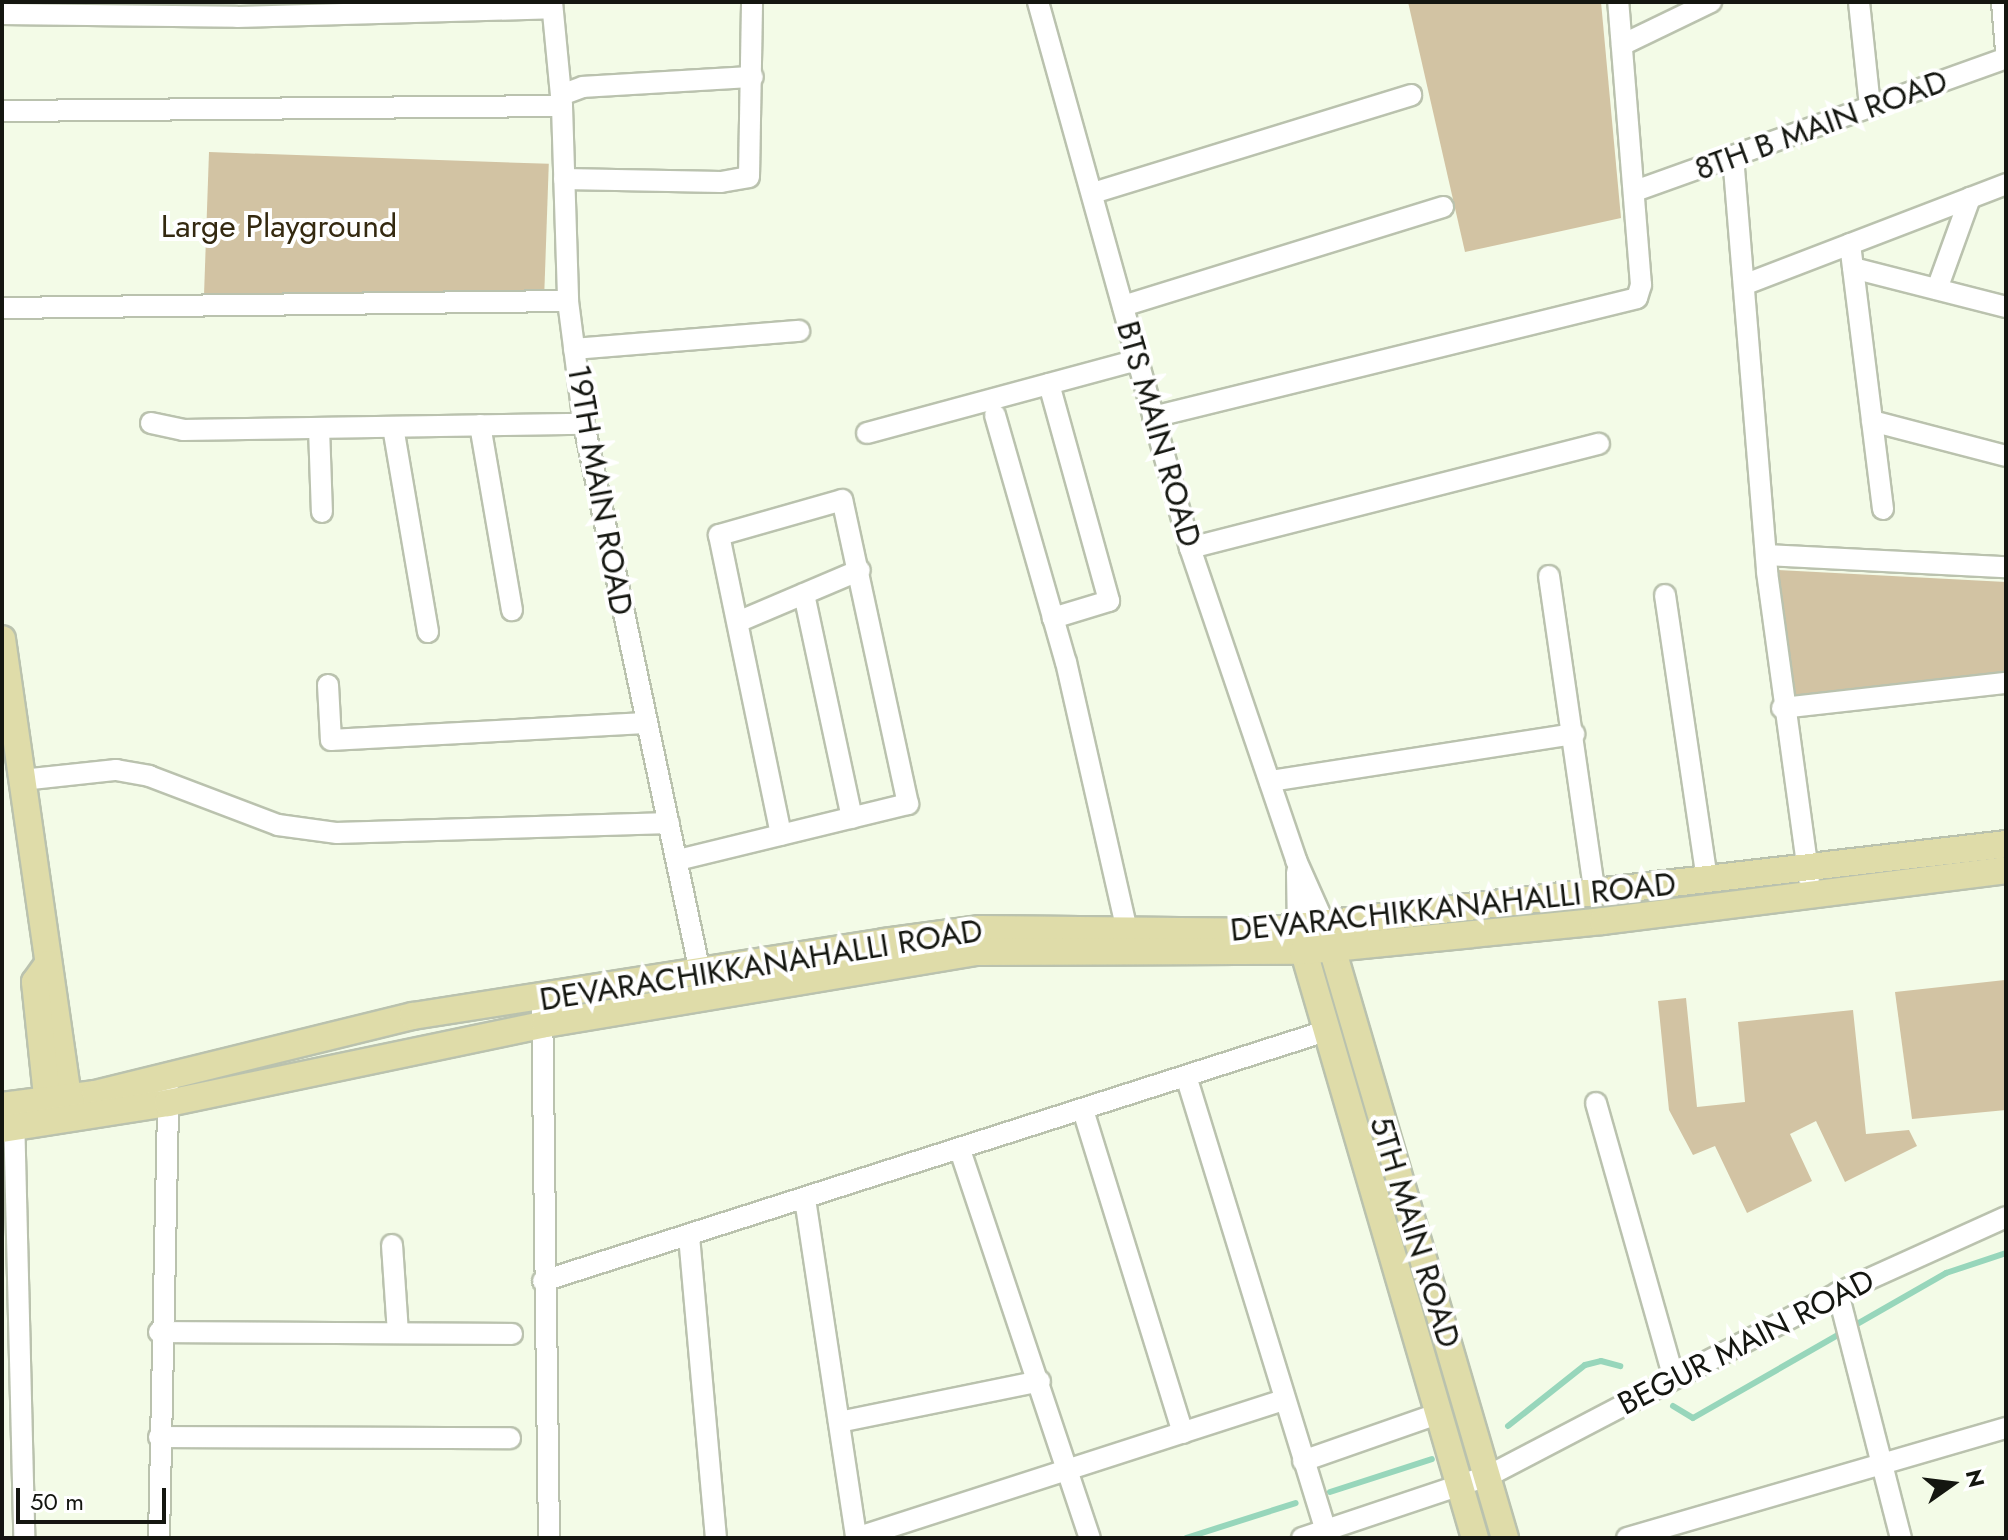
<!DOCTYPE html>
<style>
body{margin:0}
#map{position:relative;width:2008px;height:1540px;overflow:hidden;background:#f3fbe7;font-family:Jost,sans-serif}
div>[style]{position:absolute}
.green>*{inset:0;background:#d2c3a3;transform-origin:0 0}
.stream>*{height:6px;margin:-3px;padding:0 3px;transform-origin:3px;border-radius:3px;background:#97d6bb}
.roads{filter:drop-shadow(2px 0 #bac2ae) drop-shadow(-2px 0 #bac2ae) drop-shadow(0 2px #bac2ae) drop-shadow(0 -2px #bac2ae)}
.minor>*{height:20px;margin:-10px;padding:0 10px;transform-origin:10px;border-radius:10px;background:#fff}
.major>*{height:26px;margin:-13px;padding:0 13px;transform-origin:13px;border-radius:13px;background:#dfdca9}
span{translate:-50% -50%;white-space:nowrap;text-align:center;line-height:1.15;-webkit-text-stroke:8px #fff;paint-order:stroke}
.street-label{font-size:32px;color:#141610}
.park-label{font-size:32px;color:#342910}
.frame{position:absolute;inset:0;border:4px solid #141610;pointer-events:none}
.north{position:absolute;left:1912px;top:1444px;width:80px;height:80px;-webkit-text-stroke:6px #fff;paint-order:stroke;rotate:76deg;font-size:22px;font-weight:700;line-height:32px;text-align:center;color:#141610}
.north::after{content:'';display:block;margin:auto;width:28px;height:36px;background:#141610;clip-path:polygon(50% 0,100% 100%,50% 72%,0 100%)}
.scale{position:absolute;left:16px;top:1488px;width:150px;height:36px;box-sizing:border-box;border:4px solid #141610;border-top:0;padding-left:10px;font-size:24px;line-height:28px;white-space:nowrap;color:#141610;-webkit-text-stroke:6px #fff;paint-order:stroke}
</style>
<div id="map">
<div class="green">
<i style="clip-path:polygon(1408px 2px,1601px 2px,1621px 218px,1465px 252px)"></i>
<i style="left:209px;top:152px;width:340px;height:145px;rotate:2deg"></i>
<i style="clip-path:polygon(1778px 570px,2006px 582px,2006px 679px,1793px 707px)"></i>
<i style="clip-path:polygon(2005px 980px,2006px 1110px,1912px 1119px,1895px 992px)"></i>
<i style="clip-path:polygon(1686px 998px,1697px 1107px,1745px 1102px,1738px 1022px,1853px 1010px,1866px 1134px,1909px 1130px,1917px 1146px,1845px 1182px,1816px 1121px,1790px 1134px,1812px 1181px,1747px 1213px,1715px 1146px,1693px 1155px,1669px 1110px,1658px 1001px)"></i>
</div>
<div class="stream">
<i style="left:1673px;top:1406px;width:23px;rotate:31deg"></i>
<i style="left:1693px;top:1418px;width:292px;rotate:-29.8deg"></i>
<i style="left:1946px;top:1273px;width:63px;rotate:-18.4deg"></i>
<i style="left:1508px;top:1426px;width:98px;rotate:-38.4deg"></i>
<i style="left:1585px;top:1365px;width:16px;rotate:-14deg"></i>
<i style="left:1601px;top:1361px;width:20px;rotate:15deg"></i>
<i style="left:1330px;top:1492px;width:107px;rotate:-17.9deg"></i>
<i style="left:1186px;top:1538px;width:115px;rotate:-17.7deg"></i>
</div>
<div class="roads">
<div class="minor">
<i style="left:552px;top:2px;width:104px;rotate:84.5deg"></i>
<i style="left:562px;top:106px;width:195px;rotate:88.2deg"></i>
<i style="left:568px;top:301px;width:124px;rotate:82.6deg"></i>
<i style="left:584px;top:424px;width:560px;rotate:78.05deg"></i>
<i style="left:1038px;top:2px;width:567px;rotate:74.44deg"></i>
<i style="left:1190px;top:548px;width:330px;rotate:71.2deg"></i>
<i style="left:1296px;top:860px;width:71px;rotate:66deg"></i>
<i style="left:1859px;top:2px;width:106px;rotate:84deg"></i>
<i style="left:2002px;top:2px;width:49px;rotate:85.3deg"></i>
<i style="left:2px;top:14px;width:235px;rotate:0.7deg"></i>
<i style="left:237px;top:17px;width:315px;rotate:-1.6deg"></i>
<i style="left:1622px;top:45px;width:99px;rotate:-25.8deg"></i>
<i style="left:561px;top:95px;width:23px;rotate:-20deg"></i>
<i style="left:583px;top:87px;width:170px;rotate:-3.4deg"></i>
<i style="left:2px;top:111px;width:560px;rotate:-0.51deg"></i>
<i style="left:1733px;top:156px;width:417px;rotate:85.3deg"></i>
<i style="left:1767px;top:572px;width:310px;rotate:82.2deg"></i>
<i style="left:564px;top:179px;width:157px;rotate:1.1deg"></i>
<i style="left:721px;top:182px;width:28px;rotate:-10deg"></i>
<i style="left:749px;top:177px;width:175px;rotate:-89deg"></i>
<i style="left:1635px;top:191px;width:394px;rotate:-19.7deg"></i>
<i style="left:1093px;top:193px;width:333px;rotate:-17.1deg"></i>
<i style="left:1850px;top:244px;width:267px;rotate:82.9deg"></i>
<i style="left:1853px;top:268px;width:158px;rotate:14.3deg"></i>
<i style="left:1746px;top:284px;width:279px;rotate:-21deg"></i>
<i style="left:1937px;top:289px;width:97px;rotate:-70.1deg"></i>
<i style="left:1123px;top:306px;width:335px;rotate:-17.2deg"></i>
<i style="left:2px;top:308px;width:566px;rotate:-0.71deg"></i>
<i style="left:574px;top:349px;width:226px;rotate:-4.6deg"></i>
<i style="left:1049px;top:384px;width:225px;rotate:74.5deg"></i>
<i style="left:1109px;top:601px;width:59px;rotate:163.1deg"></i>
<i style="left:995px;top:415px;width:257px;rotate:74deg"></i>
<i style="left:1066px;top:662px;width:275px;rotate:77.2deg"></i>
<i style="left:1153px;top:417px;width:498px;rotate:-13.8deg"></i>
<i style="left:1637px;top:298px;width:14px;rotate:-73deg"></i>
<i style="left:1641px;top:285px;width:284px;rotate:-94.6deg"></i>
<i style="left:1872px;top:421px;width:138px;rotate:14.6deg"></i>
<i style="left:151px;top:423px;width:33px;rotate:12deg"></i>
<i style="left:183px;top:430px;width:401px;rotate:-0.9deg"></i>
<i style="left:480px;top:425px;width:188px;rotate:80.2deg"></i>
<i style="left:393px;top:427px;width:208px;rotate:80.3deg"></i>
<i style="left:319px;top:428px;width:84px;rotate:88deg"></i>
<i style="left:867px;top:433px;width:281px;rotate:-15.1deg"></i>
<i style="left:1190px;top:548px;width:422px;rotate:-14.3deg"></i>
<i style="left:1766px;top:555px;width:240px;rotate:2.9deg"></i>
<i style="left:1549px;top:576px;width:322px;rotate:81.8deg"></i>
<i style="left:804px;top:594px;width:229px;rotate:77.9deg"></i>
<i style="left:1665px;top:595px;width:288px;rotate:81.6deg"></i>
<i style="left:740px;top:621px;width:130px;rotate:-23deg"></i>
<i style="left:328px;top:685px;width:55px;rotate:86.9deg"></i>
<i style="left:331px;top:740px;width:314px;rotate:-3.1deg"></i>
<i style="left:1782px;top:708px;width:225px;rotate:-6.4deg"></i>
<i style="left:22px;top:780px;width:95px;rotate:-6.1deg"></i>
<i style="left:116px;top:770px;width:34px;rotate:10deg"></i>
<i style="left:149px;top:776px;width:138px;rotate:20.8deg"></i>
<i style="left:278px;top:825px;width:60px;rotate:7.7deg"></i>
<i style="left:337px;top:833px;width:332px;rotate:-1.7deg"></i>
<i style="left:1270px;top:781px;width:308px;rotate:-8.8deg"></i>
<i style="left:678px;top:860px;width:237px;rotate:-13.7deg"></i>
<i style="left:908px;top:804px;width:311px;rotate:-102.2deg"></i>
<i style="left:842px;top:500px;width:128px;rotate:164.1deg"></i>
<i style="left:719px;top:535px;width:306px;rotate:78.3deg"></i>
<i style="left:1297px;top:872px;width:56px;rotate:89deg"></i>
<i style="left:542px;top:998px;width:540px;rotate:89.26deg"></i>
<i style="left:1186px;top:1076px;width:475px;rotate:72.9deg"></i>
<i style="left:1596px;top:1103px;width:286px;rotate:74.2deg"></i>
<i style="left:1083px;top:1110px;width:338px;rotate:72.8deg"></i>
<i style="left:14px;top:1114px;width:424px;rotate:88.6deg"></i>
<i style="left:960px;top:1150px;width:409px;rotate:71.5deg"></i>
<i style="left:805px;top:1199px;width:343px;rotate:81.4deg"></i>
<i style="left:689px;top:1236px;width:303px;rotate:84.9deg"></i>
<i style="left:392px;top:1245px;width:88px;rotate:86.1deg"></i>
<i style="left:543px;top:1281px;width:822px;rotate:-17.71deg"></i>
<i style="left:1838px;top:1293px;width:253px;rotate:75.6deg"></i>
<i style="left:159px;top:1332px;width:353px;rotate:0.3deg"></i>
<i style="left:839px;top:1422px;width:205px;rotate:-11.5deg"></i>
<i style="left:159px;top:1437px;width:351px;rotate:0.2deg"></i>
<i style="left:1303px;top:1461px;width:145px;rotate:-19.3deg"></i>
<i style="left:159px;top:1538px;width:448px;rotate:-88.8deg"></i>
<i style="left:856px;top:1538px;width:449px;rotate:-17.9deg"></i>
<i style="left:1302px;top:1538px;width:198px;rotate:-18.5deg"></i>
<i style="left:1490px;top:1475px;width:393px;rotate:-27.6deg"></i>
<i style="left:1838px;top:1293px;width:184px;rotate:-24.3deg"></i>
<i style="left:1627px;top:1538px;width:395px;rotate:-16.2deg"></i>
</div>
<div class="major">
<i style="left:2px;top:639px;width:479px;rotate:81.8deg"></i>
<i style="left:1327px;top:931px;width:633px;rotate:73.66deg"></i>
<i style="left:1299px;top:935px;width:628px;rotate:73.73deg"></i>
<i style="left:48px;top:964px;width:22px;rotate:126deg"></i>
<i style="left:35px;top:982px;width:135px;rotate:84deg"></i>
<i style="left:2px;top:1106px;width:94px;rotate:-7.4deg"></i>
<i style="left:95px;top:1094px;width:327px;rotate:-13.8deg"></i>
<i style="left:413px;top:1016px;width:477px;rotate:-8.9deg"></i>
<i style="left:884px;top:942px;width:97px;rotate:-7.7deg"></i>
<i style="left:980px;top:929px;width:274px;rotate:0.6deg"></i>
<i style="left:1254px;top:932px;width:757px;rotate:-6.67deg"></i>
<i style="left:2px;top:1129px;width:168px;rotate:-8.9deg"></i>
<i style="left:168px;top:1103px;width:385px;rotate:-11.8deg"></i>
<i style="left:545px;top:1024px;width:438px;rotate:-9.5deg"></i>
<i style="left:977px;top:952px;width:326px;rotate:-0.2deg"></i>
<i style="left:1303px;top:951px;width:301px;rotate:-5.7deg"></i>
<i style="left:1603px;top:921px;width:406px;rotate:-7.2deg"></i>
</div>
</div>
<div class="street-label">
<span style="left:1821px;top:125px;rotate:-20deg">8TH B MAIN ROAD</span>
<span style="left:1159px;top:434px;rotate:74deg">BTS MAIN ROAD</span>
<span style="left:600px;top:490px;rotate:80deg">19TH MAIN ROAD</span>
<span style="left:1453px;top:907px;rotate:-6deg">DEVARACHIKKANAHALLI ROAD</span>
<span style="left:761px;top:965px;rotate:-9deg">DEVARACHIKKANAHALLI ROAD</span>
<span style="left:1415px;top:1232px;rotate:73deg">5TH MAIN ROAD</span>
<span style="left:1746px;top:1342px;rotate:-27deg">BEGUR MAIN ROAD</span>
</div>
<div class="park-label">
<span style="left:279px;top:226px">Large Playground</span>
</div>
<div class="frame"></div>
<div class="north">N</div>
<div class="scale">50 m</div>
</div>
